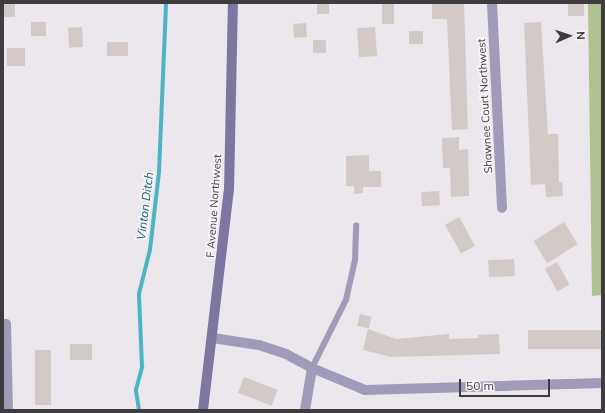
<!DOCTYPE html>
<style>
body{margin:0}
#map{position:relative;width:605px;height:413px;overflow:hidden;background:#ece6ed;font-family:Mulish,sans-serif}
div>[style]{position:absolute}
.green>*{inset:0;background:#aec38f}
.stream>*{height:3.5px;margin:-1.75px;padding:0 1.75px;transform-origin:1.75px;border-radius:1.75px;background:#4db5c1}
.building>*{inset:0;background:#d3cac7;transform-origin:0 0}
.lane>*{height:5.5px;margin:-2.75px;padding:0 2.75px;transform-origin:2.75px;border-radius:2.75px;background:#a09bb9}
.street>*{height:10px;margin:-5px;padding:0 5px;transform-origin:5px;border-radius:5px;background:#a09bb9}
.secondary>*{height:10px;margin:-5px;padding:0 5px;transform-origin:5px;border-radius:5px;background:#7d76a1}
span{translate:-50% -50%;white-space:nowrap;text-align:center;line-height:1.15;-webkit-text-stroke:3.5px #f9f3fa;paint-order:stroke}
.street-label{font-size:11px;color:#3e3c3e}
.water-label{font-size:12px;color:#08636c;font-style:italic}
.frame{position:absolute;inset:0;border:4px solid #3e3c3e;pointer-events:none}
.north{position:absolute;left:549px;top:16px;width:40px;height:40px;-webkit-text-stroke:3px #f9f3fa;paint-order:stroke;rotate:88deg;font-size:11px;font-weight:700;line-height:16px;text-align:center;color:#3e3c3e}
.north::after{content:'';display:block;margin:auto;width:14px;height:18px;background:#3e3c3e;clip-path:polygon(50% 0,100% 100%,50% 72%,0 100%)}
.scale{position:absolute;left:459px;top:379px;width:91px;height:18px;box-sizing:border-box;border:2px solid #3e3c3e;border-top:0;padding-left:5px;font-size:12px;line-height:14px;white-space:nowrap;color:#3e3c3e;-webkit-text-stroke:3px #f9f3fa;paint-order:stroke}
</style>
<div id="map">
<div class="green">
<i style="clip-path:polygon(588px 3px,602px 3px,602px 295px,592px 296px)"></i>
</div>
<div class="stream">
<i style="left:139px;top:410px;width:20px;rotate:-99deg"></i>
<i style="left:136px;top:390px;width:24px;rotate:-75deg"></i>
<i style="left:142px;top:367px;width:73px;rotate:-92.4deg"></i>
<i style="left:139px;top:294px;width:45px;rotate:-76deg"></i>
<i style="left:150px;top:250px;width:79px;rotate:-83.4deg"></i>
<i style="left:159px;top:172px;width:169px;rotate:-87.6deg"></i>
</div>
<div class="building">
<i style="left:3px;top:3px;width:12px;height:14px"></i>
<i style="left:317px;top:3px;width:12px;height:11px"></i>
<i style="clip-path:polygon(432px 3px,464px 4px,468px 129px,452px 130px,447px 19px,432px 19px)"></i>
<i style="left:568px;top:3px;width:16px;height:13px"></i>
<i style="left:382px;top:4px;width:12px;height:20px"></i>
<i style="left:31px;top:22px;width:15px;height:14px"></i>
<i style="clip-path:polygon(541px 22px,548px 134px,558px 134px,559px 182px,562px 182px,563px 196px,546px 197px,545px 184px,531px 185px,524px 23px)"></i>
<i style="left:306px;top:23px;width:14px;height:13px;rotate:86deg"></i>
<i style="left:82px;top:27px;width:20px;height:14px;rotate:87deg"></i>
<i style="left:375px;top:27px;width:29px;height:18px;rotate:86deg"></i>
<i style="left:409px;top:31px;width:14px;height:13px"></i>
<i style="left:313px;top:40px;width:13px;height:13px"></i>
<i style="left:107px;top:42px;width:21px;height:14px"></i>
<i style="left:7px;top:48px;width:18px;height:18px"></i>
<i style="clip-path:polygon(459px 137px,459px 150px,468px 149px,469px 196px,451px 197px,450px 168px,443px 168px,442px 138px)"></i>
<i style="clip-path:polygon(369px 155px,369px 171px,381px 171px,381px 187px,363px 187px,363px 193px,354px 194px,354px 186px,346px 186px,346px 156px)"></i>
<i style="left:439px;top:191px;width:14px;height:18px;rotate:86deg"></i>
<i style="left:459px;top:217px;width:33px;height:16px;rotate:61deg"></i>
<i style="left:564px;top:222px;width:26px;height:36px;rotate:58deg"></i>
<i style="left:514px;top:259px;width:17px;height:26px;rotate:87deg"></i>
<i style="left:557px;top:262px;width:26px;height:14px;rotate:61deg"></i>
<i style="left:360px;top:314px;width:12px;height:12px;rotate:14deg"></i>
<i style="clip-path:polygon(368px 329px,396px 339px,449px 334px,449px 339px,478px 338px,478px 335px,499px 334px,500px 354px,391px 357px,363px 350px)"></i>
<i style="left:602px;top:330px;width:19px;height:74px;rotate:90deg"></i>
<i style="left:70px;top:344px;width:22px;height:16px"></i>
<i style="left:35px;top:350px;width:16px;height:55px"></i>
<i style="left:244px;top:377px;width:36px;height:17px;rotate:21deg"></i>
</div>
<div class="lane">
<i style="left:312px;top:368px;width:76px;rotate:-63.4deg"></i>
<i style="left:346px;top:300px;width:41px;rotate:-77.3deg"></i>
<i style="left:355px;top:260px;width:34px;rotate:-88deg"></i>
</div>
<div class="street">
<i style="left:492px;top:3px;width:205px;rotate:87.2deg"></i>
<i style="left:3px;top:324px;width:3px"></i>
<i style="left:6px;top:324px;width:86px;rotate:88.7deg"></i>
<i style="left:213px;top:338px;width:47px;rotate:8.7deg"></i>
<i style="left:259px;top:345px;width:28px;rotate:18deg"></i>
<i style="left:286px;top:354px;width:30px;rotate:28deg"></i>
<i style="left:312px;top:368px;width:57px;rotate:22.5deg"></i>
<i style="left:365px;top:390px;width:237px;rotate:-1.7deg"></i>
<i style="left:305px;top:410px;width:43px;rotate:-80.5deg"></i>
</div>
<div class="secondary">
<i style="left:203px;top:410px;width:222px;rotate:-83.3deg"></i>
<i style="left:229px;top:190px;width:187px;rotate:-88.8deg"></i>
</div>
<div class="street-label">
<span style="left:485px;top:106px;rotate:-93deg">Shawnee Court Northwest</span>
<span style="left:214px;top:206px;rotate:-86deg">F Avenue Northwest</span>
</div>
<div class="water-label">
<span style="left:145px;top:206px;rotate:-83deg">Vinton Ditch</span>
</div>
<div class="frame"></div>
<div class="north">N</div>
<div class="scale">50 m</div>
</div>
